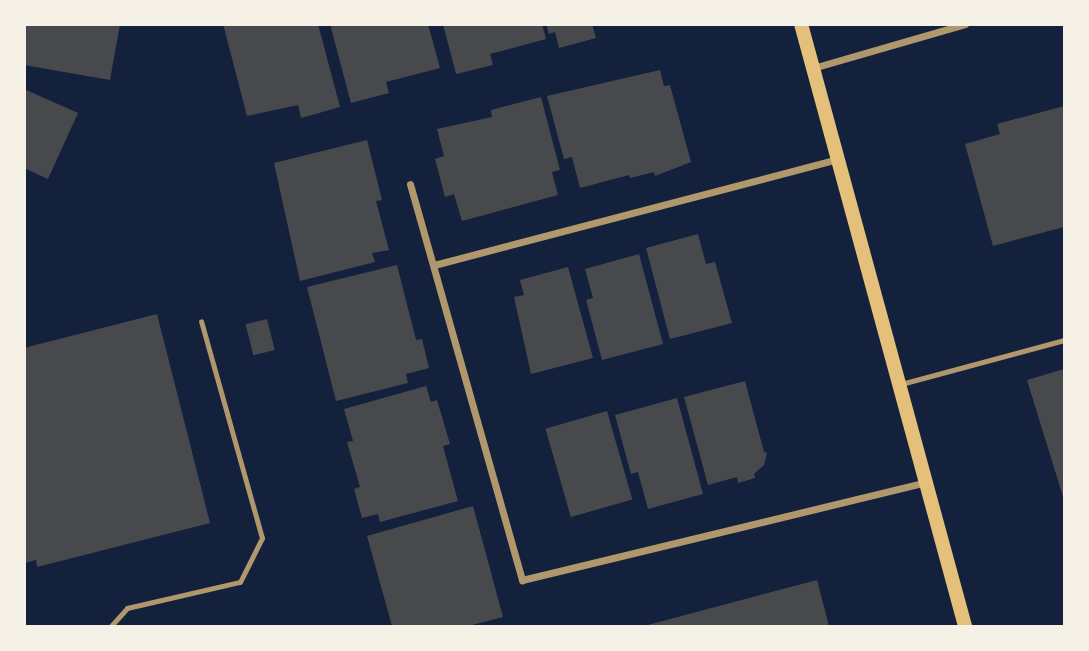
<!DOCTYPE html>
<style>
body{margin:0}
#map{position:relative;width:1089px;height:651px;overflow:hidden;background:#14213d;font-family:"Zilla Slab",serif}
div>[style]{position:absolute}
.building>*{inset:0;background:#48494c;transform-origin:0 0}
.service>*{height:5px;margin:-2.5px;padding:0 2.5px;transform-origin:2.5px;border-radius:2.5px;background:#b1986c}
.minor>*{height:7px;margin:-3.5px;padding:0 3.5px;transform-origin:3.5px;border-radius:3.5px;background:#b1986c}
.secondary>*{height:14px;margin:-7px;padding:0 7px;transform-origin:7px;border-radius:7px;background:#e5c07b}
span{translate:-50% -50%;white-space:nowrap;text-align:center;line-height:1.15;-webkit-text-stroke:5px #f6f1e7;paint-order:stroke}
.frame{position:absolute;inset:0;border:26px solid #f6f1e7;pointer-events:none}
</style>
<div id="map">
<div class="building">
<i style="clip-path:polygon(24px 24px,120px 24px,110px 80px,24px 65px)"></i>
<i style="clip-path:polygon(223px 24px,318px 24px,340px 107px,301px 118px,298px 105px,247px 116px)"></i>
<i style="clip-path:polygon(330px 24px,428px 24px,440px 68px,386px 82px,389px 93px,351px 103px)"></i>
<i style="clip-path:polygon(443px 24px,542px 24px,546px 39px,490px 54px,493px 65px,456px 74px)"></i>
<i style="clip-path:polygon(546px 24px,592px 24px,596px 38px,559px 48px,555px 32px,549px 34px)"></i>
<i style="clip-path:polygon(660px 70px,664px 86px,670px 85px,691px 162px,655px 176px,654px 172px,630px 178px,629px 175px,580px 188px,572px 157px,564px 159px,547px 96px)"></i>
<i style="clip-path:polygon(24px 89px,78px 113px,48px 179px,24px 168px)"></i>
<i style="clip-path:polygon(541px 97px,560px 170px,552px 172px,558px 195px,462px 221px,454px 194px,445px 197px,435px 159px,444px 156px,437px 129px,492px 117px,491px 110px)"></i>
<i style="clip-path:polygon(1064px 106px,1064px 227px,993px 246px,965px 144px,1000px 134px,997px 124px)"></i>
<i style="clip-path:polygon(367px 140px,382px 200px,376px 201px,389px 250px,372px 253px,375px 262px,300px 281px,274px 163px)"></i>
<i style="clip-path:polygon(698px 234px,706px 264px,715px 262px,732px 323px,670px 339px,646px 248px)"></i>
<i style="clip-path:polygon(639px 254px,663px 344px,602px 360px,586px 300px,593px 298px,585px 269px)"></i>
<i style="clip-path:polygon(397px 265px,416px 340px,422px 339px,429px 368px,406px 374px,408px 383px,336px 401px,307px 287px)"></i>
<i style="clip-path:polygon(568px 267px,593px 358px,531px 374px,514px 297px,524px 295px,520px 280px)"></i>
<i style="clip-path:polygon(157px 314px,210px 523px,37px 567px,36px 560px,24px 563px,24px 348px)"></i>
<i style="left:267px;top:319px;width:32px;height:22px;rotate:76deg"></i>
<i style="clip-path:polygon(1064px 369px,1064px 500px,1027px 380px)"></i>
<i style="clip-path:polygon(745px 381px,764px 452px,767px 453px,764px 465px,754px 474px,755px 478px,738px 483px,737px 477px,708px 485px,684px 397px)"></i>
<i style="clip-path:polygon(426px 386px,431px 402px,437px 400px,450px 444px,443px 446px,458px 501px,380px 522px,378px 514px,362px 518px,354px 489px,360px 487px,347px 442px,353px 441px,344px 409px)"></i>
<i style="clip-path:polygon(677px 398px,703px 494px,648px 509px,638px 472px,631px 474px,615px 415px)"></i>
<i style="left:607px;top:411px;width:92px;height:64px;rotate:74deg"></i>
<i style="clip-path:polygon(473px 506px,503px 617px,468px 626px,392px 626px,367px 536px)"></i>
<i style="clip-path:polygon(817px 580px,829px 626px,644px 626px)"></i>
</div>
<div class="service">
<i style="left:901px;top:384px;width:169px;rotate:-15.1deg"></i>
<i style="left:111px;top:626px;width:24px;rotate:-48deg"></i>
<i style="left:127px;top:608px;width:116px;rotate:-13deg"></i>
<i style="left:240px;top:582px;width:49px;rotate:-63.4deg"></i>
<i style="left:262px;top:538px;width:225px;rotate:-105.7deg"></i>
</div>
<div class="minor">
<i style="left:813px;top:68px;width:158px;rotate:-16.1deg"></i>
<i style="left:410px;top:184px;width:412px;rotate:74.2deg"></i>
<i style="left:522px;top:580px;width:418px;rotate:-13.6deg"></i>
<i style="left:434px;top:265px;width:419px;rotate:-14.7deg"></i>
</div>
<div class="secondary">
<i style="left:801px;top:24px;width:624px;rotate:74.76deg"></i>
</div>
<div class="frame"></div>
</div>
